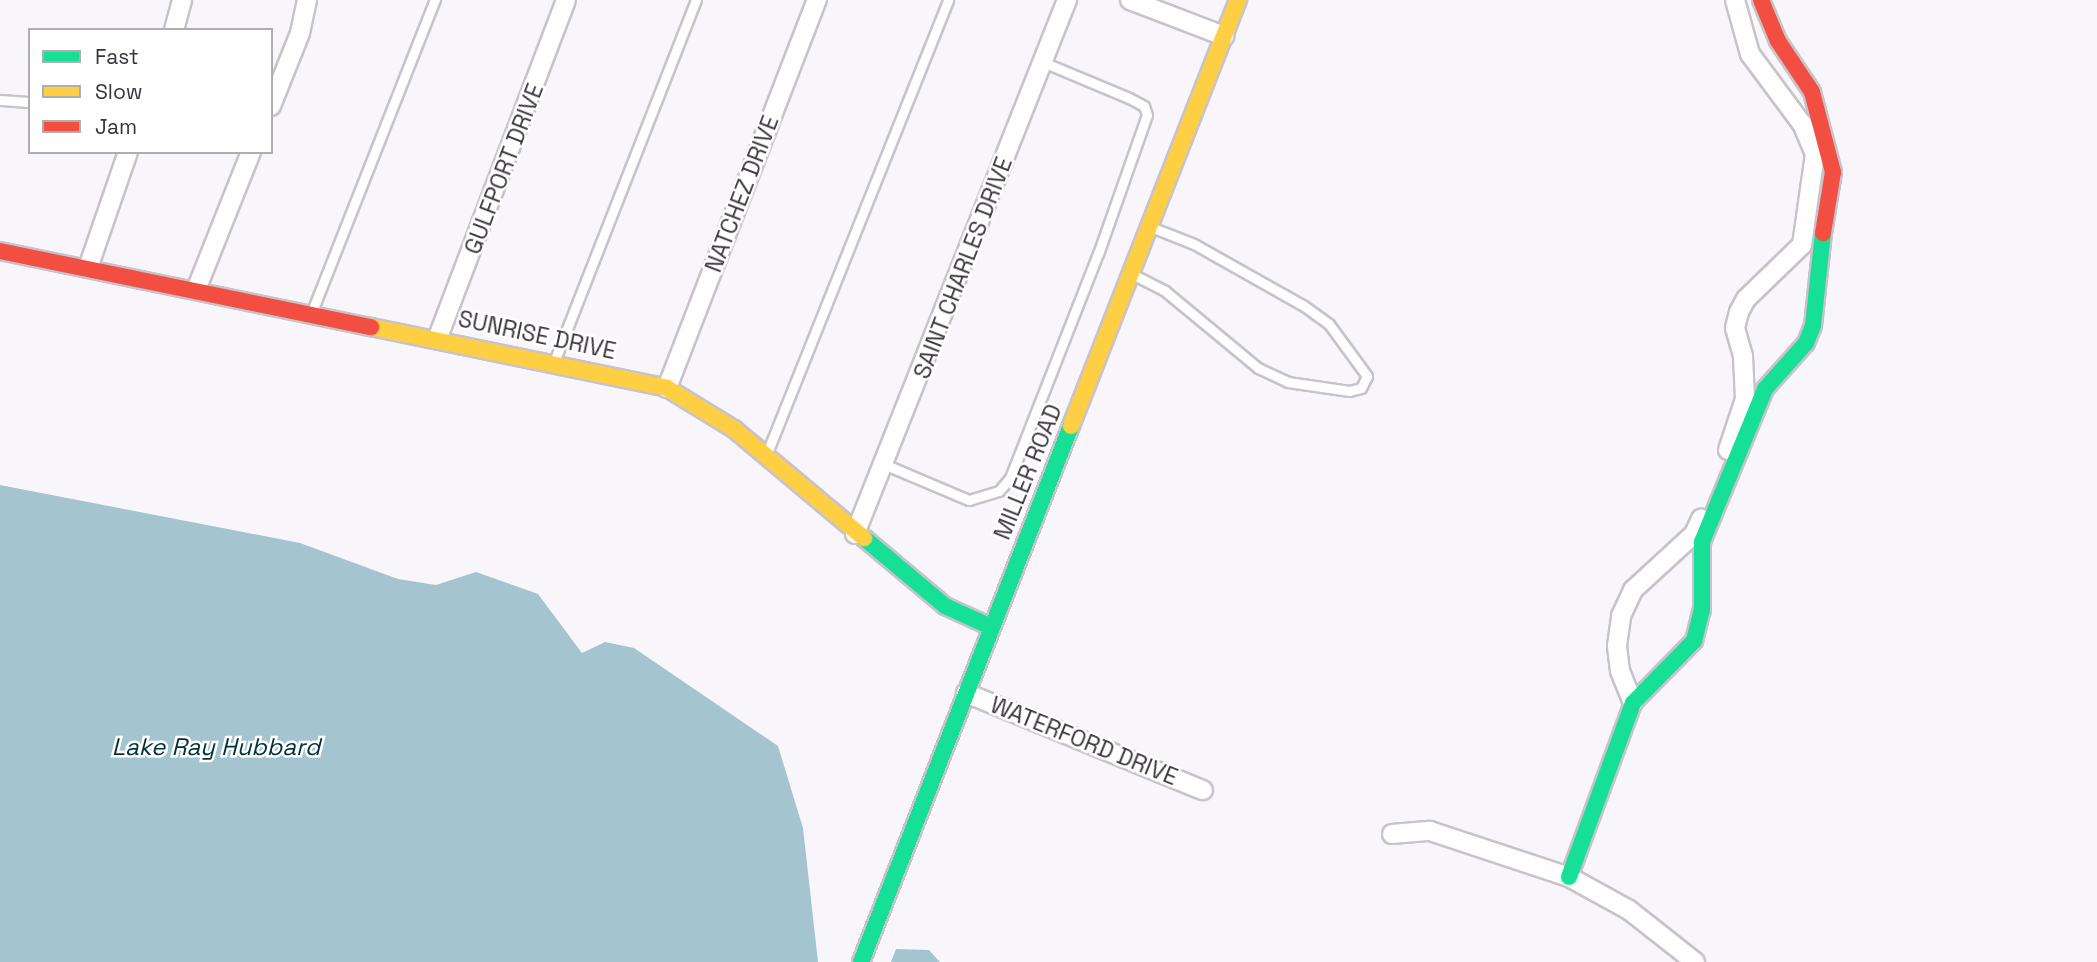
<!DOCTYPE html>
<style>
body{margin:0}
#map{position:relative;width:2097px;height:962px;overflow:hidden;background:#f9f6fb;font-family:"Space Grotesk",sans-serif}
div>[style]{position:absolute}
.water>*{inset:0;background:#a4c4cf}
.roads{filter:drop-shadow(2px 0 #c8c3ca) drop-shadow(-2px 0 #c8c3ca) drop-shadow(0 2px #c8c3ca) drop-shadow(0 -2px #c8c3ca)}
.lane>*{height:9px;margin:-4.5px;padding:0 4.5px;transform-origin:4.5px;border-radius:4.5px;background:#fefefe}
.street>*{height:18px;margin:-9px;padding:0 9px;transform-origin:9px;border-radius:9px;background:#fefefe}
.fast>*{height:16px;margin:-8px;padding:0 8px;transform-origin:8px;border-radius:8px;background:#16e098}
.slow>*{height:16px;margin:-8px;padding:0 8px;transform-origin:8px;border-radius:8px;background:#ffcf43}
.jam>*{height:16px;margin:-8px;padding:0 8px;transform-origin:8px;border-radius:8px;background:#f24e42}
span{translate:-50% -50%;white-space:nowrap;text-align:center;line-height:1.15;-webkit-text-stroke:5px #fff;paint-order:stroke}
.street-label{font-size:23px;color:#39333c}
.water-label{font-size:24px;color:#02303b;font-style:italic}
.legend{position:absolute;left:28px;top:28px;width:245px;height:126px;box-sizing:border-box;background:#fff;border:2px solid #b0adb1;margin:0;padding:9px 12px;list-style:none;font-size:21px;color:#39333c}
.legend li{display:flex;align-items:center;gap:14px;height:35px}
.legend b{width:35px;border:2px solid #b0adb1}
</style>
<div id="map">
<div class="water">
<i style="clip-path:polygon(0 485px,300px 543px,398px 579px,436px 585px,476px 572px,538px 594px,582px 653px,605px 642px,634px 648px,778px 746px,803px 828px,818px 962px,0 962px)"></i>
<i style="clip-path:polygon(896px 949px,929px 950px,940px 962px,891px 962px)"></i>
</div>
<div class="roads">
<div class="lane">
<i style="left:0;top:100px;width:30px;rotate:4deg"></i>
<i style="left:1132px;top:274px;width:37px;rotate:27deg"></i>
<i style="left:1165px;top:291px;width:121px;rotate:39.6deg"></i>
<i style="left:1258px;top:368px;width:33px;rotate:25deg"></i>
<i style="left:1288px;top:382px;width:62px;rotate:8.4deg"></i>
<i style="left:1349px;top:391px;width:12px;rotate:-14deg"></i>
<i style="left:1361px;top:388px;width:13px;rotate:-63deg"></i>
<i style="left:1367px;top:376px;width:64px;rotate:-126.2deg"></i>
<i style="left:1329px;top:324px;width:31px;rotate:-144deg"></i>
<i style="left:1304px;top:306px;width:126px;rotate:-150.6deg"></i>
<i style="left:1194px;top:244px;width:46px;rotate:-158.4deg"></i>
<i style="left:311px;top:314px;width:338px;rotate:-68.5deg"></i>
<i style="left:554px;top:362px;width:389px;rotate:-68.6deg"></i>
<i style="left:767px;top:453px;width:488px;rotate:-68.2deg"></i>
<i style="left:886px;top:465px;width:90px;rotate:22.9deg"></i>
<i style="left:969px;top:500px;width:31px;rotate:-17deg"></i>
<i style="left:999px;top:491px;width:17px;rotate:-50deg"></i>
<i style="left:1010px;top:478px;width:241px;rotate:-68.6deg"></i>
<i style="left:1098px;top:254px;width:147px;rotate:-70.6deg"></i>
<i style="left:1147px;top:115px;width:9px;rotate:-108deg"></i>
<i style="left:1144px;top:106px;width:17px;rotate:-152deg"></i>
<i style="left:1129px;top:98px;width:93px;rotate:-157.3deg"></i>
</div>
<div class="street">
<i style="left:1130px;top:0;width:101px;rotate:21deg"></i>
<i style="left:174px;top:30px;width:31px;rotate:-75deg"></i>
<i style="left:271px;top:106px;width:79px;rotate:-68.3deg"></i>
<i style="left:300px;top:33px;width:34px;rotate:-78deg"></i>
<i style="left:88px;top:268px;width:123px;rotate:-71deg"></i>
<i style="left:196px;top:290px;width:149px;rotate:-68.3deg"></i>
<i style="left:438px;top:337px;width:360px;rotate:-69.2deg"></i>
<i style="left:667px;top:388px;width:416px;rotate:-68.9deg"></i>
<i style="left:1728px;top:450px;width:54px;rotate:-71.6deg"></i>
<i style="left:1745px;top:399px;width:43px;rotate:-92.7deg"></i>
<i style="left:1743px;top:356px;width:29px;rotate:-106deg"></i>
<i style="left:1735px;top:328px;width:16px;rotate:-76deg"></i>
<i style="left:1739px;top:312px;width:15px;rotate:-62deg"></i>
<i style="left:1746px;top:299px;width:78px;rotate:-44deg"></i>
<i style="left:1802px;top:245px;width:92px;rotate:-81.9deg"></i>
<i style="left:1815px;top:154px;width:33px;rotate:-113deg"></i>
<i style="left:1802px;top:124px;width:87px;rotate:-126.6deg"></i>
<i style="left:1750px;top:54px;width:56px;rotate:-105.5deg"></i>
<i style="left:855px;top:534px;width:575px;rotate:-68.35deg"></i>
<i style="left:966px;top:693px;width:256px;rotate:22.3deg"></i>
<i style="left:1633px;top:703px;width:35px;rotate:-112deg"></i>
<i style="left:1620px;top:671px;width:25px;rotate:-97deg"></i>
<i style="left:1617px;top:646px;width:30px;rotate:-82deg"></i>
<i style="left:1621px;top:616px;width:29px;rotate:-65deg"></i>
<i style="left:1633px;top:590px;width:83px;rotate:-42.6deg"></i>
<i style="left:1694px;top:534px;width:17px;rotate:-65deg"></i>
<i style="left:1392px;top:834px;width:38px;rotate:-5deg"></i>
<i style="left:1430px;top:831px;width:146px;rotate:18.3deg"></i>
<i style="left:1569px;top:877px;width:68px;rotate:28.8deg"></i>
<i style="left:1629px;top:910px;width:84px;rotate:38.2deg"></i>
</div>
<div class="fast">
<i style="left:864px;top:538px;width:106px;rotate:40deg"></i>
<i style="left:945px;top:606px;width:51px;rotate:24.5deg"></i>
<i style="left:1569px;top:877px;width:185px;rotate:-69.8deg"></i>
<i style="left:1633px;top:703px;width:87px;rotate:-45.5deg"></i>
<i style="left:1694px;top:641px;width:32px;rotate:-76deg"></i>
<i style="left:1702px;top:610px;width:68px;rotate:-90deg"></i>
<i style="left:1702px;top:542px;width:165px;rotate:-67.6deg"></i>
<i style="left:1765px;top:389px;width:62px;rotate:-48.3deg"></i>
<i style="left:1806px;top:343px;width:18px;rotate:-68deg"></i>
<i style="left:1813px;top:326px;width:94px;rotate:-83.9deg"></i>
<i style="left:861px;top:962px;width:576px;rotate:-68.61deg"></i>
</div>
<div class="slow">
<i style="left:371px;top:327px;width:302px;rotate:11.6deg"></i>
<i style="left:667px;top:388px;width:79px;rotate:31.5deg"></i>
<i style="left:734px;top:429px;width:170px;rotate:40deg"></i>
<i style="left:1071px;top:426px;width:458px;rotate:-68.6deg"></i>
</div>
<div class="jam">
<i style="left:1761px;top:0;width:44px;rotate:67.5deg"></i>
<i style="left:1778px;top:41px;width:61px;rotate:56.3deg"></i>
<i style="left:1812px;top:92px;width:83px;rotate:75.3deg"></i>
<i style="left:1833px;top:172px;width:62px;rotate:99.3deg"></i>
<i style="left:0;top:251px;width:379px;rotate:11.6deg"></i>
</div>
</div>
<div class="street-label">
<span style="left:504px;top:169px;rotate:-69deg">GULFPORT DRIVE</span>
<span style="left:742px;top:194px;rotate:-69deg">NATCHEZ DRIVE</span>
<span style="left:963px;top:268px;rotate:-69deg">SAINT CHARLES DRIVE</span>
<span style="left:537px;top:335px;rotate:12deg">SUNRISE DRIVE</span>
<span style="left:1028px;top:472px;rotate:-68deg">MILLER ROAD</span>
<span style="left:1084px;top:741px;rotate:22deg">WATERFORD DRIVE</span>
</div>
<div class="water-label">
<span style="left:216px;top:747px">Lake Ray Hubbard</span>
</div>
<ul class="legend">
<li><b style="height:9px;background:#16e098"></b>Fast</li>
<li><b style="height:9px;background:#ffcf43"></b>Slow</li>
<li><b style="height:9px;background:#f24e42"></b>Jam</li>
</ul>
</div>
